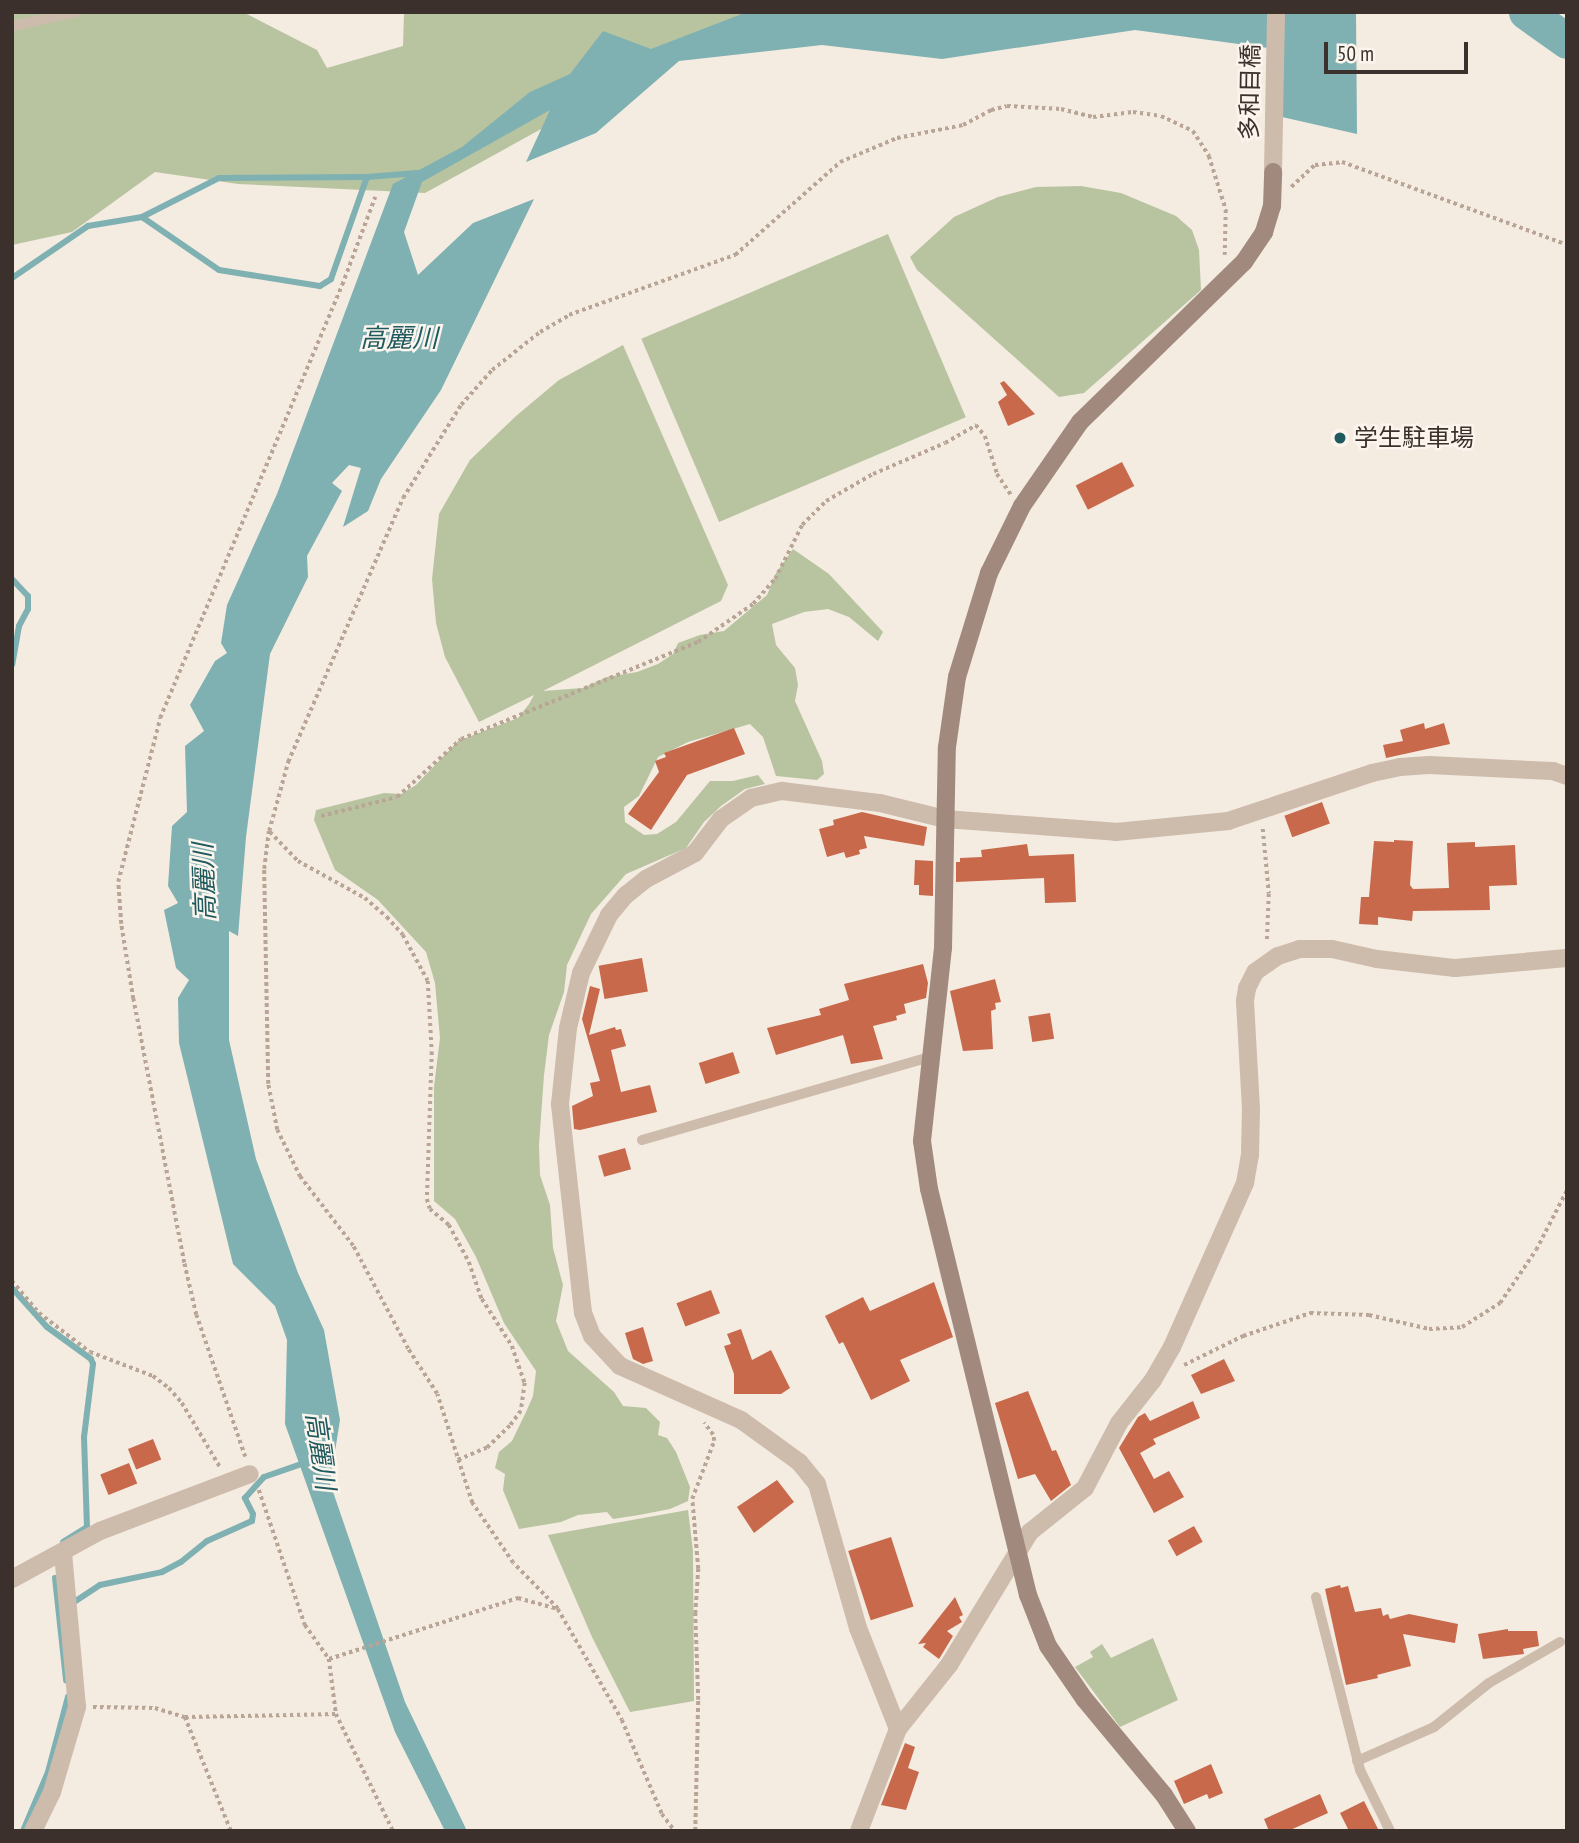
<!DOCTYPE html>
<meta charset="utf-8">
<style>
body{margin:0}
#map{position:relative;width:1579px;height:1843px;overflow:hidden;background:#f4ebe1;font-family:"PT Sans Narrow","Noto Sans JP",sans-serif}
div>[style]{position:absolute}
.green>*{inset:0;background:#b8c4a0;transform-origin:0 0}
.water>*{inset:0;background:#7fb0b2}
.stream>*{height:6px;margin:-3px;padding:0 3px;transform-origin:3px;border-radius:3px;background:#7fb0b2}
.river>*{height:35px;margin:-17.5px;padding:0 17.5px;transform-origin:17.5px;border-radius:17.5px;background:#7fb0b2}
.building>*{inset:0;background:#c8694b;transform-origin:0 0}
.path>*{height:3.5px;margin-top:-1.75px;transform-origin:0;background:repeating-linear-gradient(90deg,#b9a596 0 3.5px,transparent 0 7px)}
.lane>*{height:10px;margin:-5px;padding:0 5px;transform-origin:5px;border-radius:5px;background:#cdbbac}
.street>*{height:18px;margin:-9px;padding:0 9px;transform-origin:9px;border-radius:9px;background:#cdbbac}
.secondary>*{height:18px;margin:-9px;padding:0 9px;transform-origin:9px;border-radius:9px;background:#a18a7d}
.dots>*{width:19px;height:19px;translate:-50% -50%;box-sizing:border-box;border:4px solid #fbf5ee;border-radius:50%}
span{translate:-50% -50%;white-space:nowrap;text-align:center;line-height:1.15;-webkit-text-stroke:5px #fbf5ee;paint-order:stroke}
.street-label{font-size:24px;color:#3b302b}
.poi-label{font-size:24px;color:#3b302b}
.left{translate:0 -50%;text-align:left}
.water-label{font-size:26px;color:#1f5a5e;font-style:italic}
.frame{position:absolute;inset:0;border:14px solid #3b302b;pointer-events:none}
.scale{position:absolute;left:1324px;top:42px;width:144px;height:32px;box-sizing:border-box;border:4px solid #3b302b;border-top:0;padding-left:9px;font-size:21px;line-height:24px;white-space:nowrap;color:#3b302b;-webkit-text-stroke:5px #fbf5ee;paint-order:stroke}
</style>
<div id="map">
<div class="green">
<i style="clip-path:polygon(12px 12px,243px 12px,317px 50px,327px 68px,403px 46px,404px 12px,772px 12px,572px 112px,425px 193px,238px 184px,155px 172px,72px 232px,12px 245px)"></i>
<i style="clip-path:polygon(1081px 186px,1121px 193px,1176px 216px,1192px 230px,1199px 250px,1201px 290px,1084px 393px,1059px 397px,917px 270px,910px 257px,954px 217px,998px 197px,1036px 187px)"></i>
<i style="left:888px;top:234px;width:199px;height:268px;rotate:67deg"></i>
<i style="clip-path:polygon(623px 345px,728px 585px,721px 601px,543px 691px,583px 688px,607px 677px,637px 672px,658px 664px,673px 654px,678px 643px,700px 635px,724px 631px,767px 595px,776px 573px,793px 549px,829px 574px,883px 632px,878px 641px,849px 617px,828px 609px,804px 612px,772px 624px,776px 645px,795px 668px,798px 685px,795px 701px,822px 761px,824px 774px,817px 780px,776px 776px,763px 737px,750px 724px,688px 742px,658px 757px,639px 796px,624px 807px,625px 822px,644px 835px,657px 834px,676px 822px,710px 781px,733px 781px,758px 775px,765px 784px,745px 789px,721px 806px,704px 822px,686px 848px,626px 874px,591px 914px,567px 965px,564px 992px,549px 1035px,544px 1075px,539px 1145px,540px 1175px,550px 1205px,553px 1248px,563px 1285px,556px 1321px,568px 1351px,614px 1392px,623px 1406px,646px 1408px,660px 1422px,658px 1435px,667px 1438px,676px 1452px,690px 1487px,688px 1501px,670px 1509px,639px 1515px,613px 1519px,607px 1512px,578px 1515px,561px 1522px,519px 1529px,503px 1490px,505px 1474px,495px 1468px,499px 1452px,512px 1441px,526px 1412px,533px 1396px,536px 1371px,504px 1323px,476px 1257px,455px 1219px,434px 1201px,434px 1087px,440px 1038px,435px 983px,426px 952px,378px 900px,335px 870px,314px 820px,316px 810px,384px 793px,401px 794px,416px 785px,458px 741px,518px 718px,529px 704px,534px 695px,479px 722px,445px 657px,436px 623px,432px 579px,439px 514px,470px 460px,516px 416px,559px 380px)"></i>
<i style="clip-path:polygon(688px 1510px,693px 1551px,694px 1701px,630px 1712px,592px 1637px,548px 1535px)"></i>
<i style="clip-path:polygon(1153px 1638px,1178px 1700px,1120px 1727px,1075px 1667px,1093px 1657px,1090px 1652px,1102px 1644px,1111px 1658px)"></i>
</div>
<div class="water">
<i style="clip-path:polygon(747px 12px,1356px 12px,1357px 134px,1282px 117px,1275px 49px,1135px 30px,942px 59px,822px 45px,679px 61px,596px 133px,526px 162px,550px 110px,422px 182px,404px 232px,418px 275px,473px 223px,534px 199px,441px 390px,381px 479px,368px 511px,343px 527px,361px 468px,349px 465px,332px 483px,342px 491px,307px 556px,308px 577px,270px 654px,246px 837px,238px 936px,229px 931px,229px 1040px,256px 1159px,298px 1273px,324px 1330px,340px 1420px,330px 1483px,405px 1702px,467px 1831px,445px 1831px,395px 1732px,285px 1424px,287px 1340px,275px 1306px,233px 1264px,179px 1043px,178px 998px,189px 980px,176px 968px,164px 910px,178px 903px,168px 886px,172px 826px,187px 812px,185px 746px,204px 731px,190px 705px,215px 661px,227px 653px,221px 643px,227px 605px,277px 494px,393px 184px,462px 147px,530px 92px,570px 74px,603px 31px,651px 49px)"></i>
</div>
<div class="stream">
<i style="left:142px;top:217px;width:86px;rotate:-26.9deg"></i>
<i style="left:219px;top:178px;width:148px;rotate:-0.4deg"></i>
<i style="left:367px;top:177px;width:50px;rotate:-4.6deg"></i>
<i style="left:12px;top:278px;width:92px;rotate:-34.4deg"></i>
<i style="left:88px;top:226px;width:55px;rotate:-9.5deg"></i>
<i style="left:142px;top:217px;width:93px;rotate:34.5deg"></i>
<i style="left:219px;top:270px;width:102px;rotate:9deg"></i>
<i style="left:320px;top:286px;width:13px;rotate:-32deg"></i>
<i style="left:331px;top:279px;width:108px;rotate:-70.6deg"></i>
<i style="left:12px;top:579px;width:23px;rotate:47deg"></i>
<i style="left:28px;top:596px;width:13px;rotate:90deg"></i>
<i style="left:28px;top:609px;width:19px;rotate:118deg"></i>
<i style="left:19px;top:626px;width:39px;rotate:100deg"></i>
<i style="left:12px;top:1288px;width:52px;rotate:48.1deg"></i>
<i style="left:47px;top:1327px;width:54px;rotate:36deg"></i>
<i style="left:91px;top:1359px;width:5px;rotate:68deg"></i>
<i style="left:93px;top:1364px;width:74px;rotate:97deg"></i>
<i style="left:84px;top:1437px;width:90px;rotate:88.1deg"></i>
<i style="left:87px;top:1527px;width:28px;rotate:148deg"></i>
<i style="left:55px;top:1578px;width:103px;rotate:83.8deg"></i>
<i style="left:59px;top:1612px;width:49px;rotate:-33.4deg"></i>
<i style="left:100px;top:1585px;width:63px;rotate:-11.8deg"></i>
<i style="left:162px;top:1572px;width:21px;rotate:-28deg"></i>
<i style="left:181px;top:1562px;width:33px;rotate:-39deg"></i>
<i style="left:207px;top:1541px;width:49px;rotate:-24deg"></i>
<i style="left:252px;top:1521px;width:7px;rotate:-82deg"></i>
<i style="left:253px;top:1514px;width:18px;rotate:-117deg"></i>
<i style="left:245px;top:1498px;width:28px;rotate:-48deg"></i>
<i style="left:264px;top:1477px;width:46px;rotate:-19.2deg"></i>
<i style="left:23px;top:1831px;width:64px;rotate:-67deg"></i>
<i style="left:48px;top:1772px;width:78px;rotate:-75.1deg"></i>
</div>
<div class="river">
<i style="left:1526px;top:12px;width:50px;rotate:35.3deg"></i>
</div>
<div class="building">
<i style="clip-path:polygon(1004px 381px,1034px 413px,1035px 414px,1008px 426px,998px 402px,1007px 395px,1000px 383px)"></i>
<i style="left:1122px;top:462px;width:27px;height:52px;rotate:63deg"></i>
<i style="clip-path:polygon(1424px 723px,1425px 729px,1444px 723px,1450px 744px,1386px 758px,1383px 745px,1403px 741px,1400px 730px)"></i>
<i style="clip-path:polygon(734px 728px,745px 754px,687px 775px,651px 830px,628px 814px,659px 772px,655px 761px,666px 757px,664px 753px)"></i>
<i style="left:1322px;top:802px;width:23px;height:40px;rotate:70deg"></i>
<i style="clip-path:polygon(862px 812px,927px 827px,924px 846px,864px 836px,867px 848px,859px 850px,860px 854px,846px 858px,844px 852px,827px 857px,819px 829px,834px 825px,833px 820px)"></i>
<i style="clip-path:polygon(1394px 840px,1413px 841px,1410px 885px,1413px 889px,1449px 888px,1447px 843px,1475px 842px,1475px 847px,1515px 845px,1517px 885px,1489px 886px,1490px 910px,1413px 911px,1412px 921px,1378px 917px,1378px 925px,1359px 924px,1361px 897px,1369px 897px,1374px 841px,1394px 842px)"></i>
<i style="clip-path:polygon(1027px 844px,1029px 856px,1074px 854px,1076px 902px,1045px 903px,1044px 878px,956px 882px,956px 862px,960px 862px,960px 858px,982px 857px,981px 850px)"></i>
<i style="clip-path:polygon(915px 860px,933px 861px,933px 896px,919px 895px,919px 885px,914px 885px)"></i>
<i style="left:642px;top:958px;width:34px;height:44px;rotate:80deg"></i>
<i style="clip-path:polygon(923px 964px,928px 983px,926px 998px,904px 1004px,906px 1013px,896px 1016px,897px 1020px,873px 1026px,883px 1059px,851px 1064px,843px 1035px,776px 1055px,767px 1028px,821px 1015px,819px 1009px,849px 1000px,844px 984px)"></i>
<i style="clip-path:polygon(995px 979px,1001px 1002px,995px 1003px,996px 1009px,991px 1011px,993px 1049px,963px 1051px,950px 991px)"></i>
<i style="clip-path:polygon(590px 986px,600px 989px,589px 1035px,615px 1027px,616px 1030px,621px 1029px,626px 1046px,611px 1050px,621px 1092px,650px 1085px,657px 1112px,580px 1130px,574px 1129px,572px 1106px,593px 1096px,590px 1083px,600px 1081px,582px 1019px)"></i>
<i style="left:1050px;top:1013px;width:26px;height:22px;rotate:81deg"></i>
<i style="left:733px;top:1052px;width:22px;height:36px;rotate:72deg"></i>
<i style="left:625px;top:1148px;width:22px;height:28px;rotate:74deg"></i>
<i style="clip-path:polygon(934px 1282px,953px 1337px,900px 1360px,910px 1381px,871px 1400px,843px 1342px,839px 1344px,825px 1316px,863px 1297px,870px 1311px)"></i>
<i style="left:711px;top:1290px;width:25px;height:37px;rotate:69deg"></i>
<i style="clip-path:polygon(643px 1327px,653px 1361px,643px 1364px,633px 1359px,625px 1333px)"></i>
<i style="clip-path:polygon(741px 1329px,752px 1360px,771px 1350px,790px 1388px,781px 1394px,734px 1394px,734px 1374px,724px 1346px,731px 1344px,727px 1334px)"></i>
<i style="clip-path:polygon(1224px 1359px,1235px 1381px,1201px 1394px,1191px 1375px)"></i>
<i style="clip-path:polygon(1028px 1391px,1052px 1451px,1056px 1450px,1071px 1485px,1051px 1501px,1035px 1474px,1018px 1479px,995px 1403px)"></i>
<i style="clip-path:polygon(1193px 1401px,1200px 1418px,1153px 1439px,1156px 1444px,1140px 1453px,1154px 1479px,1169px 1471px,1184px 1497px,1154px 1513px,1119px 1448px,1138px 1417px,1145px 1413px,1150px 1421px)"></i>
<i style="left:153px;top:1439px;width:22px;height:27px;rotate:68deg"></i>
<i style="left:129px;top:1463px;width:22px;height:31px;rotate:68deg"></i>
<i style="clip-path:polygon(777px 1480px,794px 1502px,754px 1533px,737px 1507px)"></i>
<i style="left:1194px;top:1526px;width:18px;height:30px;rotate:61deg"></i>
<i style="left:891px;top:1537px;width:73px;height:45px;rotate:72deg"></i>
<i style="clip-path:polygon(1340px 1585px,1341px 1588px,1348px 1586px,1355px 1612px,1381px 1608px,1383px 1616px,1388px 1614px,1390px 1619px,1409px 1614px,1458px 1624px,1455px 1643px,1403px 1634px,1411px 1666px,1377px 1675px,1378px 1678px,1346px 1685px,1325px 1589px)"></i>
<i style="clip-path:polygon(955px 1597px,963px 1615px,959px 1617px,962px 1622px,947px 1631px,953px 1636px,939px 1659px,923px 1647px,926px 1643px,918px 1644px)"></i>
<i style="clip-path:polygon(1508px 1629px,1508px 1631px,1537px 1631px,1539px 1646px,1523px 1649px,1524px 1654px,1483px 1659px,1478px 1634px)"></i>
<i style="clip-path:polygon(905px 1743px,915px 1747px,908px 1768px,919px 1772px,906px 1810px,881px 1805px)"></i>
<i style="clip-path:polygon(1211px 1764px,1223px 1793px,1209px 1799px,1207px 1794px,1184px 1804px,1174px 1781px)"></i>
<i style="clip-path:polygon(1320px 1794px,1328px 1813px,1288px 1831px,1269px 1831px,1264px 1819px)"></i>
<i style="clip-path:polygon(1364px 1801px,1379px 1831px,1349px 1831px,1340px 1813px)"></i>
</div>
<div class="path">
<i style="left:1291px;top:187px;width:33px;rotate:-43deg"></i>
<i style="left:1315px;top:165px;width:27px;rotate:-6deg"></i>
<i style="left:1342px;top:162px;width:240px;rotate:20.2deg"></i>
<i style="left:321px;top:816px;width:78px;rotate:-14deg"></i>
<i style="left:397px;top:797px;width:86px;rotate:-42.2deg"></i>
<i style="left:461px;top:739px;width:256px;rotate:-22.3deg"></i>
<i style="left:698px;top:642px;width:67px;rotate:-34.6deg"></i>
<i style="left:753px;top:604px;width:33px;rotate:-49deg"></i>
<i style="left:775px;top:579px;width:60px;rotate:-63.4deg"></i>
<i style="left:802px;top:525px;width:34px;rotate:-45deg"></i>
<i style="left:826px;top:501px;width:54px;rotate:-29.9deg"></i>
<i style="left:873px;top:474px;width:78px;rotate:-23.3deg"></i>
<i style="left:945px;top:443px;width:36px;rotate:-30deg"></i>
<i style="left:976px;top:425px;width:14px;rotate:51deg"></i>
<i style="left:985px;top:436px;width:40px;rotate:72deg"></i>
<i style="left:997px;top:474px;width:25px;rotate:56deg"></i>
<i style="left:1263px;top:829px;width:65px;rotate:84.7deg"></i>
<i style="left:1269px;top:894px;width:49px;rotate:92.3deg"></i>
<i style="left:270px;top:832px;width:40px;rotate:46deg"></i>
<i style="left:298px;top:861px;width:77px;rotate:28.9deg"></i>
<i style="left:365px;top:898px;width:29px;rotate:41deg"></i>
<i style="left:387px;top:917px;width:24px;rotate:48deg"></i>
<i style="left:403px;top:935px;width:52px;rotate:61.5deg"></i>
<i style="left:428px;top:981px;width:71px;rotate:86.8deg"></i>
<i style="left:432px;top:1052px;width:147px;rotate:91.9deg"></i>
<i style="left:427px;top:1199px;width:10px;rotate:73deg"></i>
<i style="left:430px;top:1209px;width:25px;rotate:40deg"></i>
<i style="left:449px;top:1225px;width:42px;rotate:61.6deg"></i>
<i style="left:469px;top:1262px;width:39px;rotate:71deg"></i>
<i style="left:482px;top:1299px;width:56px;rotate:57.4deg"></i>
<i style="left:512px;top:1346px;width:39px;rotate:71deg"></i>
<i style="left:525px;top:1383px;width:28px;rotate:98deg"></i>
<i style="left:521px;top:1411px;width:19px;rotate:126deg"></i>
<i style="left:510px;top:1426px;width:32px;rotate:136deg"></i>
<i style="left:487px;top:1448px;width:33px;rotate:157deg"></i>
<i style="left:12px;top:1281px;width:42px;rotate:49.8deg"></i>
<i style="left:39px;top:1313px;width:64px;rotate:37.4deg"></i>
<i style="left:90px;top:1352px;width:67px;rotate:20.9deg"></i>
<i style="left:153px;top:1376px;width:20px;rotate:37deg"></i>
<i style="left:169px;top:1388px;width:20px;rotate:49deg"></i>
<i style="left:182px;top:1403px;width:74px;rotate:59.3deg"></i>
<i style="left:1184px;top:1365px;width:66px;rotate:-26.2deg"></i>
<i style="left:1243px;top:1336px;width:71px;rotate:-18.9deg"></i>
<i style="left:1310px;top:1313px;width:59px;rotate:1.9deg"></i>
<i style="left:1369px;top:1315px;width:62px;rotate:13.1deg"></i>
<i style="left:1429px;top:1329px;width:33px;rotate:-3deg"></i>
<i style="left:1462px;top:1327px;width:45px;rotate:-32.3deg"></i>
<i style="left:1500px;top:1303px;width:64px;rotate:-55.8deg"></i>
<i style="left:1536px;top:1250px;width:68px;rotate:-62.7deg"></i>
<i style="left:245px;top:1457px;width:150px;rotate:-109deg"></i>
<i style="left:196px;top:1315px;width:53px;rotate:-103deg"></i>
<i style="left:184px;top:1263px;width:269px;rotate:-100.9deg"></i>
<i style="left:133px;top:999px;width:76px;rotate:-99.1deg"></i>
<i style="left:121px;top:924px;width:42px;rotate:-94.1deg"></i>
<i style="left:118px;top:882px;width:169px;rotate:-75.6deg"></i>
<i style="left:160px;top:718px;width:470px;rotate:-67.2deg"></i>
<i style="left:342px;top:285px;width:94px;rotate:-69.4deg"></i>
<i style="left:259px;top:1490px;width:143px;rotate:71.2deg"></i>
<i style="left:305px;top:1625px;width:42px;rotate:54.8deg"></i>
<i style="left:329px;top:1659px;width:199px;rotate:-17.9deg"></i>
<i style="left:518px;top:1598px;width:41px;rotate:15.4deg"></i>
<i style="left:558px;top:1609px;width:128px;rotate:60deg"></i>
<i style="left:622px;top:1720px;width:102px;rotate:66.9deg"></i>
<i style="left:662px;top:1814px;width:21px;rotate:53deg"></i>
<i style="left:558px;top:1609px;width:64px;rotate:-134.4deg"></i>
<i style="left:513px;top:1563px;width:73px;rotate:-124.3deg"></i>
<i style="left:472px;top:1503px;width:114px;rotate:-107.8deg"></i>
<i style="left:437px;top:1394px;width:54px;rotate:-122.8deg"></i>
<i style="left:408px;top:1349px;width:117px;rotate:-118.1deg"></i>
<i style="left:353px;top:1246px;width:87px;rotate:-127.5deg"></i>
<i style="left:300px;top:1177px;width:52px;rotate:-116.1deg"></i>
<i style="left:277px;top:1130px;width:47px;rotate:-101.1deg"></i>
<i style="left:268px;top:1084px;width:215px;rotate:-91.1deg"></i>
<i style="left:264px;top:869px;width:38px;rotate:-83deg"></i>
<i style="left:269px;top:831px;width:72px;rotate:-74.6deg"></i>
<i style="left:288px;top:762px;width:288px;rotate:-66.5deg"></i>
<i style="left:403px;top:498px;width:110px;rotate:-58.1deg"></i>
<i style="left:461px;top:405px;width:47px;rotate:-48.5deg"></i>
<i style="left:492px;top:370px;width:61px;rotate:-38.4deg"></i>
<i style="left:540px;top:332px;width:34px;rotate:-30deg"></i>
<i style="left:569px;top:315px;width:177px;rotate:-19.9deg"></i>
<i style="left:735px;top:255px;width:140px;rotate:-41.5deg"></i>
<i style="left:840px;top:162px;width:62px;rotate:-22.8deg"></i>
<i style="left:897px;top:138px;width:67px;rotate:-11.1deg"></i>
<i style="left:963px;top:125px;width:32px;rotate:-28deg"></i>
<i style="left:991px;top:110px;width:16px;rotate:-14deg"></i>
<i style="left:1007px;top:106px;width:54px;rotate:3.2deg"></i>
<i style="left:1061px;top:109px;width:33px;rotate:14deg"></i>
<i style="left:1093px;top:117px;width:40px;rotate:-7.1deg"></i>
<i style="left:1133px;top:112px;width:28px;rotate:8deg"></i>
<i style="left:1161px;top:116px;width:35px;rotate:25deg"></i>
<i style="left:1193px;top:131px;width:30px;rotate:57deg"></i>
<i style="left:1209px;top:156px;width:57px;rotate:72.5deg"></i>
<i style="left:1226px;top:210px;width:45px;rotate:91.3deg"></i>
<i style="left:329px;top:1659px;width:55px;rotate:82.7deg"></i>
<i style="left:336px;top:1714px;width:130px;rotate:64deg"></i>
<i style="left:93px;top:1707px;width:62px;rotate:0.9deg"></i>
<i style="left:155px;top:1708px;width:31px;rotate:17deg"></i>
<i style="left:185px;top:1717px;width:151px;rotate:-1.1deg"></i>
<i style="left:185px;top:1717px;width:123px;rotate:68deg"></i>
<i style="left:695px;top:1831px;width:131px;rotate:-88.7deg"></i>
<i style="left:698px;top:1700px;width:86px;rotate:-92deg"></i>
<i style="left:695px;top:1614px;width:45px;rotate:-86.2deg"></i>
<i style="left:698px;top:1569px;width:70px;rotate:-94.9deg"></i>
<i style="left:692px;top:1499px;width:62px;rotate:-69.2deg"></i>
<i style="left:714px;top:1441px;width:6px;rotate:-99deg"></i>
<i style="left:713px;top:1435px;width:15px;rotate:-127deg"></i>
</div>
<div class="lane">
<i style="left:12px;top:26px;width:66px;rotate:-12.2deg"></i>
<i style="left:642px;top:1140px;width:299px;rotate:-16.1deg"></i>
<i style="left:1316px;top:1597px;width:179px;rotate:75.7deg"></i>
<i style="left:1360px;top:1770px;width:68px;rotate:63.8deg"></i>
<i style="left:1357px;top:1761px;width:84px;rotate:-23.8deg"></i>
<i style="left:1434px;top:1727px;width:70px;rotate:-38.7deg"></i>
<i style="left:1489px;top:1683px;width:82px;rotate:-30deg"></i>
</div>
<div class="street">
<i style="left:1273px;top:172px;width:160px;rotate:-88.9deg"></i>
<i style="left:12px;top:1579px;width:100px;rotate:-28.6deg"></i>
<i style="left:100px;top:1531px;width:160px;rotate:-20.8deg"></i>
<i style="left:898px;top:1729px;width:109px;rotate:-111.6deg"></i>
<i style="left:858px;top:1628px;width:150px;rotate:-105.9deg"></i>
<i style="left:817px;top:1484px;width:28px;rotate:-129deg"></i>
<i style="left:799px;top:1462px;width:72px;rotate:-144.1deg"></i>
<i style="left:741px;top:1420px;width:133px;rotate:-155.9deg"></i>
<i style="left:620px;top:1366px;width:41px;rotate:-133deg"></i>
<i style="left:592px;top:1336px;width:25px;rotate:-111deg"></i>
<i style="left:583px;top:1313px;width:210px;rotate:-96.3deg"></i>
<i style="left:560px;top:1104px;width:76px;rotate:-84deg"></i>
<i style="left:568px;top:1028px;width:57px;rotate:-76.7deg"></i>
<i style="left:581px;top:973px;width:64px;rotate:-64.2deg"></i>
<i style="left:609px;top:915px;width:26px;rotate:-50deg"></i>
<i style="left:626px;top:895px;width:26px;rotate:-39deg"></i>
<i style="left:646px;top:879px;width:55px;rotate:-28deg"></i>
<i style="left:695px;top:853px;width:43px;rotate:-52.6deg"></i>
<i style="left:721px;top:819px;width:37px;rotate:-35deg"></i>
<i style="left:751px;top:798px;width:32px;rotate:-13deg"></i>
<i style="left:782px;top:791px;width:99px;rotate:7deg"></i>
<i style="left:880px;top:803px;width:67px;rotate:13.8deg"></i>
<i style="left:945px;top:819px;width:171px;rotate:4.3deg"></i>
<i style="left:1116px;top:832px;width:113px;rotate:-5.6deg"></i>
<i style="left:1228px;top:821px;width:152px;rotate:-18.4deg"></i>
<i style="left:1372px;top:773px;width:29px;rotate:-12deg"></i>
<i style="left:1400px;top:767px;width:29px;rotate:-4deg"></i>
<i style="left:1429px;top:765px;width:124px;rotate:2.8deg"></i>
<i style="left:1553px;top:771px;width:15px;rotate:20deg"></i>
<i style="left:33px;top:1831px;width:43px;rotate:-64deg"></i>
<i style="left:52px;top:1792px;width:89px;rotate:-73.6deg"></i>
<i style="left:77px;top:1707px;width:155px;rotate:-95.2deg"></i>
<i style="left:859px;top:1831px;width:109px;rotate:-69.1deg"></i>
<i style="left:898px;top:1729px;width:82px;rotate:-51.4deg"></i>
<i style="left:949px;top:1665px;width:156px;rotate:-58.7deg"></i>
<i style="left:1030px;top:1532px;width:70px;rotate:-38.7deg"></i>
<i style="left:1085px;top:1488px;width:73px;rotate:-62.4deg"></i>
<i style="left:1119px;top:1423px;width:55px;rotate:-51.7deg"></i>
<i style="left:1153px;top:1380px;width:38px;rotate:-60deg"></i>
<i style="left:1172px;top:1347px;width:180px;rotate:-66deg"></i>
<i style="left:1245px;top:1183px;width:28px;rotate:-80deg"></i>
<i style="left:1250px;top:1155px;width:46px;rotate:-88.8deg"></i>
<i style="left:1251px;top:1109px;width:108px;rotate:-93.2deg"></i>
<i style="left:1245px;top:1001px;width:13px;rotate:-81deg"></i>
<i style="left:1247px;top:988px;width:18px;rotate:-63deg"></i>
<i style="left:1255px;top:972px;width:28px;rotate:-35deg"></i>
<i style="left:1278px;top:956px;width:22px;rotate:-18deg"></i>
<i style="left:1299px;top:949px;width:33px"></i>
<i style="left:1332px;top:949px;width:46px;rotate:12.5deg"></i>
<i style="left:1377px;top:959px;width:79px;rotate:6.6deg"></i>
<i style="left:1455px;top:968px;width:112px;rotate:-5.1deg"></i>
</div>
<div class="secondary">
<i style="left:1187px;top:1831px;width:43px;rotate:-122.6deg"></i>
<i style="left:1164px;top:1795px;width:124px;rotate:-129.7deg"></i>
<i style="left:1085px;top:1700px;width:65px;rotate:-124.4deg"></i>
<i style="left:1048px;top:1646px;width:55px;rotate:-111.4deg"></i>
<i style="left:1028px;top:1595px;width:418px;rotate:-103.7deg"></i>
<i style="left:929px;top:1189px;width:49px;rotate:-98.3deg"></i>
<i style="left:922px;top:1141px;width:194px;rotate:-83.8deg"></i>
<i style="left:943px;top:948px;width:201px;rotate:-88.9deg"></i>
<i style="left:947px;top:747px;width:71px;rotate:-81.9deg"></i>
<i style="left:957px;top:677px;width:109px;rotate:-72.9deg"></i>
<i style="left:989px;top:573px;width:75px;rotate:-63.8deg"></i>
<i style="left:1022px;top:506px;width:102px;rotate:-55.4deg"></i>
<i style="left:1080px;top:422px;width:229px;rotate:-44.3deg"></i>
<i style="left:1244px;top:262px;width:36px;rotate:-56deg"></i>
<i style="left:1264px;top:232px;width:27px;rotate:-73deg"></i>
<i style="left:1272px;top:206px;width:34px;rotate:-88deg"></i>
</div>
<div class="dots">
<i style="left:1340px;top:438px;background:#1f5a5e"></i>
</div>
<div class="street-label">
<span style="left:1250px;top:92px;rotate:-89deg">多和目橋</span>
</div>
<div class="poi-label">
<span class="left" style="left:1354px;top:438px">学生駐車場</span>
</div>
<div class="water-label">
<span style="left:399px;top:338px">高麗川</span>
<span style="left:204px;top:882px;rotate:-92deg">高麗川</span>
<span style="left:321px;top:1451px;rotate:82deg">高麗川</span>
</div>
<div class="frame"></div>
<div class="scale">50 m</div>
</div>
